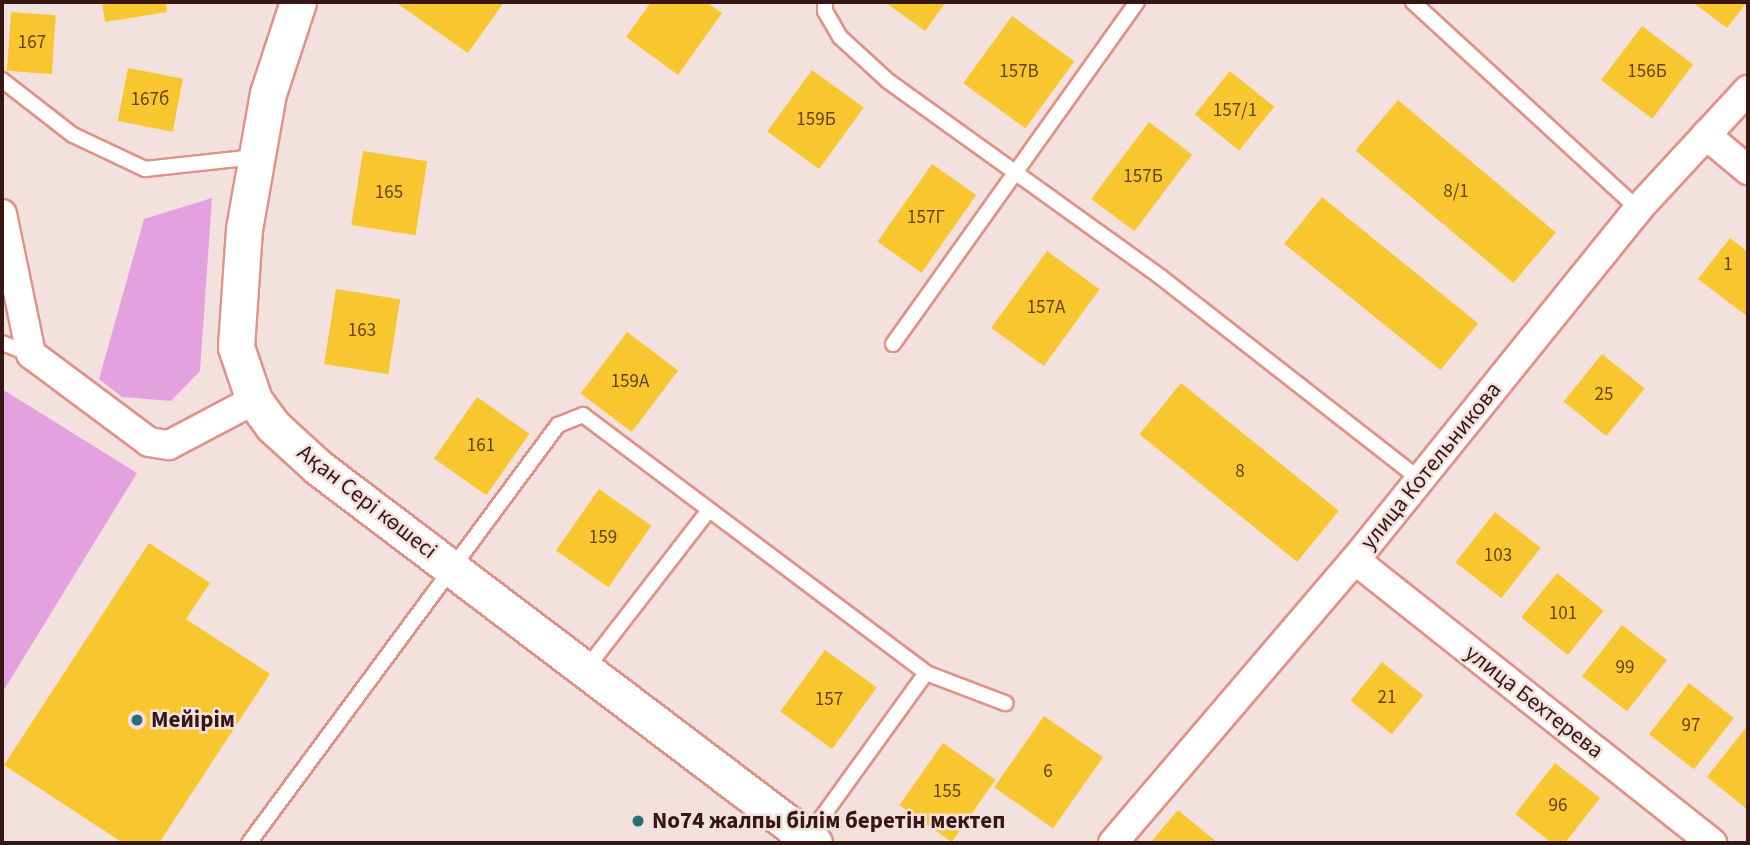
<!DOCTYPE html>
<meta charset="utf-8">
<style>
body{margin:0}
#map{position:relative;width:1750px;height:845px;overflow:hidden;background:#f3e1de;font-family:"Source Sans 3",sans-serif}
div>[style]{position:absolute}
.green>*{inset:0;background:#e4a1df}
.building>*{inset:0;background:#f8c72f;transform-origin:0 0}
.roads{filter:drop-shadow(2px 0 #e19286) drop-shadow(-2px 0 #e19286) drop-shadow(0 2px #e19286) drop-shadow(0 -2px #e19286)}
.service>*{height:14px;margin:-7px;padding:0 7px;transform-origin:7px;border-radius:7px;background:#fff}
.minor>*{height:28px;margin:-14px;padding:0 14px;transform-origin:14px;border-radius:14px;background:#fff}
.tertiary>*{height:35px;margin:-17.5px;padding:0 17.5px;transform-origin:17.5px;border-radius:17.5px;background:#fff}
.dots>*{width:19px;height:19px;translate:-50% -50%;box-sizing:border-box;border:4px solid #f3e1de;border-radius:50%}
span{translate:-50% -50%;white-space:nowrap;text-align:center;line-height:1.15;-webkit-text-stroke:5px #f3e1de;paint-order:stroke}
.number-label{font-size:19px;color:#66431a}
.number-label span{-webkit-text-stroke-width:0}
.street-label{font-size:23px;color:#361713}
.poi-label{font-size:23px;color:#361713;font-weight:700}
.left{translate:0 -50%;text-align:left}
.frame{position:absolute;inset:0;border:4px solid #361713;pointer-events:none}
</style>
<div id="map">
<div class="green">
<i style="clip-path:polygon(212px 198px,200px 371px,171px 401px,122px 397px,99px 379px,144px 219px)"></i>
<i style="clip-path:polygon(2px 389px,137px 473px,2px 693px)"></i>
</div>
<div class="building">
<i style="clip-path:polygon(102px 2px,166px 2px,167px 12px,105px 22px)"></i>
<i style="clip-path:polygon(395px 2px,504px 2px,468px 53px)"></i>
<i style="clip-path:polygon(651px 2px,706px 2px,722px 13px,678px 75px,626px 37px)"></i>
<i style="clip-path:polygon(885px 2px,946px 2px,925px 31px)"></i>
<i style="clip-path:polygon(1692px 2px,1747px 2px,1727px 28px)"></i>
<i style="left:11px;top:12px;width:45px;height:59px;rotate:4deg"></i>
<i style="left:1012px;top:16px;width:77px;height:83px;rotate:36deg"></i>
<i style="left:1642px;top:26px;width:64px;height:68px;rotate:37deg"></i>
<i style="left:128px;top:68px;width:56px;height:54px;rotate:11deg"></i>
<i style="left:812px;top:70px;width:64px;height:76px;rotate:36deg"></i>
<i style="left:1230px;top:71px;width:57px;height:56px;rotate:39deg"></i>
<i style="left:1398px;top:100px;width:206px;height:66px;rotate:40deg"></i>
<i style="left:1149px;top:122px;width:54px;height:96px;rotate:37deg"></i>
<i style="left:363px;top:151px;width:65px;height:75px;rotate:9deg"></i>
<i style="left:932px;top:164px;width:54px;height:95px;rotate:35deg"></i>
<i style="left:1322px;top:197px;width:201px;height:60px;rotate:39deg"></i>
<i style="clip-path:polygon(1730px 238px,1748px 252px,1748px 317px,1698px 279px)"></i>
<i style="left:1047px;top:251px;width:65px;height:95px;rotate:36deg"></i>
<i style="left:336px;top:289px;width:65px;height:76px;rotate:9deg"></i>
<i style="left:627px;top:332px;width:64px;height:77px;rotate:37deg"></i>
<i style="left:1602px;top:354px;width:55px;height:61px;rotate:39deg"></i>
<i style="left:1181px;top:383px;width:203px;height:66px;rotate:39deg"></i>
<i style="left:477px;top:397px;width:64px;height:75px;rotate:35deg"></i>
<i style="left:599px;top:489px;width:64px;height:75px;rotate:35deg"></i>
<i style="left:1495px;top:512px;width:58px;height:64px;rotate:38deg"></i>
<i style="clip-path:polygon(149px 543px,210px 583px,186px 619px,270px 674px,159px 843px,123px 843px,4px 765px)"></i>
<i style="left:1557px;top:573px;width:60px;height:57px;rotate:39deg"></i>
<i style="left:1622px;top:625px;width:57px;height:65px;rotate:38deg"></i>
<i style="left:825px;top:650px;width:64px;height:76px;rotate:36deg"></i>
<i style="left:1382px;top:662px;width:53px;height:50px;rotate:39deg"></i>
<i style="left:1689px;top:683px;width:57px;height:65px;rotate:38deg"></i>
<i style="left:1044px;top:716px;width:72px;height:87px;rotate:35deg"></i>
<i style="clip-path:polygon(1748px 725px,1748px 810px,1707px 777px)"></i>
<i style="left:943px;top:743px;width:64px;height:76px;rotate:35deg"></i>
<i style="clip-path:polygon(1555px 763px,1600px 798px,1565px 843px,1552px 843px,1515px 814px)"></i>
<i style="clip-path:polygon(1178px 810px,1218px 843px,1150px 843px)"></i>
</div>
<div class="roads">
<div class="service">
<i style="left:825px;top:2px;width:9px;rotate:90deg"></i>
<i style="left:825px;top:11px;width:30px;rotate:60deg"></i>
<i style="left:840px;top:37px;width:65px;rotate:42.5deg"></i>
<i style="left:888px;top:81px;width:337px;rotate:35.7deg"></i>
<i style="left:1162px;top:278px;width:326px;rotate:38deg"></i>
<i style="left:1413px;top:2px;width:306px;rotate:42.6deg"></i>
<i style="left:2px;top:80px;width:90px;rotate:37.8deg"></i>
<i style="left:73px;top:135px;width:80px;rotate:25.3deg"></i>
<i style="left:145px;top:169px;width:111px;rotate:-6.2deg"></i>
<i style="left:2px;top:343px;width:31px;rotate:21deg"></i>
<i style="left:893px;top:344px;width:420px;rotate:-54.5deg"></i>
<i style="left:586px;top:669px;width:201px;rotate:-52.3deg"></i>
<i style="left:807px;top:838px;width:203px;rotate:-54.2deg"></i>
<i style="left:249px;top:843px;width:520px;rotate:-53.53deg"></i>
<i style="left:558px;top:425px;width:27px;rotate:-22deg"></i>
<i style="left:583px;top:415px;width:429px;rotate:36.9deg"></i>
<i style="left:926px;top:673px;width:85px;rotate:20.8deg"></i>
</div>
<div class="minor">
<i style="left:1706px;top:135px;width:55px;rotate:39.8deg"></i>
<i style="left:2px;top:214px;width:143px;rotate:78.3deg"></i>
<i style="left:31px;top:354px;width:147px;rotate:36.7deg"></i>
<i style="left:149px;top:442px;width:20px;rotate:9deg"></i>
<i style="left:169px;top:445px;width:96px;rotate:-27.9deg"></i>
<i style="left:1355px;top:560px;width:456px;rotate:38.4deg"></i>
<i style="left:1113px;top:843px;width:372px;rotate:-49.5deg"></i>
<i style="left:1355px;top:560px;width:451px;rotate:-51.1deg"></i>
<i style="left:1638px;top:209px;width:162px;rotate:-47.3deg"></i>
</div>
<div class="tertiary">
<i style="left:298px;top:2px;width:96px;rotate:108.2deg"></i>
<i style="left:268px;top:93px;width:138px;rotate:100deg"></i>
<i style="left:244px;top:229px;width:118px;rotate:93.9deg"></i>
<i style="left:236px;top:347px;width:56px;rotate:71.2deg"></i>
<i style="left:254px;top:400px;width:32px;rotate:54deg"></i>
<i style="left:273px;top:426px;width:62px;rotate:42.4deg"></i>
<i style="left:319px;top:468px;width:621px;rotate:37.15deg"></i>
</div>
</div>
<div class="dots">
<i style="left:137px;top:720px;background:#266f79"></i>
<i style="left:638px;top:821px;background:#266f79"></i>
</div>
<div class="number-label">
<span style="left:32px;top:43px">167</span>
<span style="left:1019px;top:72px">157В</span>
<span style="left:1647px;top:72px">156Б</span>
<span style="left:150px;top:100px">167б</span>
<span style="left:1235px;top:111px">157/1</span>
<span style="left:816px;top:120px">159Б</span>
<span style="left:1143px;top:177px">157Б</span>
<span style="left:1456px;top:192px">8/1</span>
<span style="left:389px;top:193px">165</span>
<span style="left:926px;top:218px">157Г</span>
<span style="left:1728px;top:265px">1</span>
<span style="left:1046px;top:308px">157А</span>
<span style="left:362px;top:331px">163</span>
<span style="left:630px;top:382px">159А</span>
<span style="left:1604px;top:395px">25</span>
<span style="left:481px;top:446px">161</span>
<span style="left:1240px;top:472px">8</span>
<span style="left:603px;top:538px">159</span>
<span style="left:1498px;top:556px">103</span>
<span style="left:1563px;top:614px">101</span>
<span style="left:1625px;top:668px">99</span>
<span style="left:1387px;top:698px">21</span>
<span style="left:829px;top:700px">157</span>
<span style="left:1691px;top:726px">97</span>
<span style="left:1048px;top:772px">6</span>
<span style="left:947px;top:792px">155</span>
<span style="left:1558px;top:806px">96</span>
</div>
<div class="street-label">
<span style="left:1431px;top:466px;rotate:-51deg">улица Котельникова</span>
<span style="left:367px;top:502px;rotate:38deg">Ақан Сері көшесі</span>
<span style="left:1534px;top:702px;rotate:38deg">улица Бехтерева</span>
</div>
<div class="poi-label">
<span class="left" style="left:151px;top:720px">Мейiрiм</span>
<span class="left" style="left:652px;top:821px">No74 жалпы білім беретін мектеп</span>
</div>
<div class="frame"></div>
</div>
